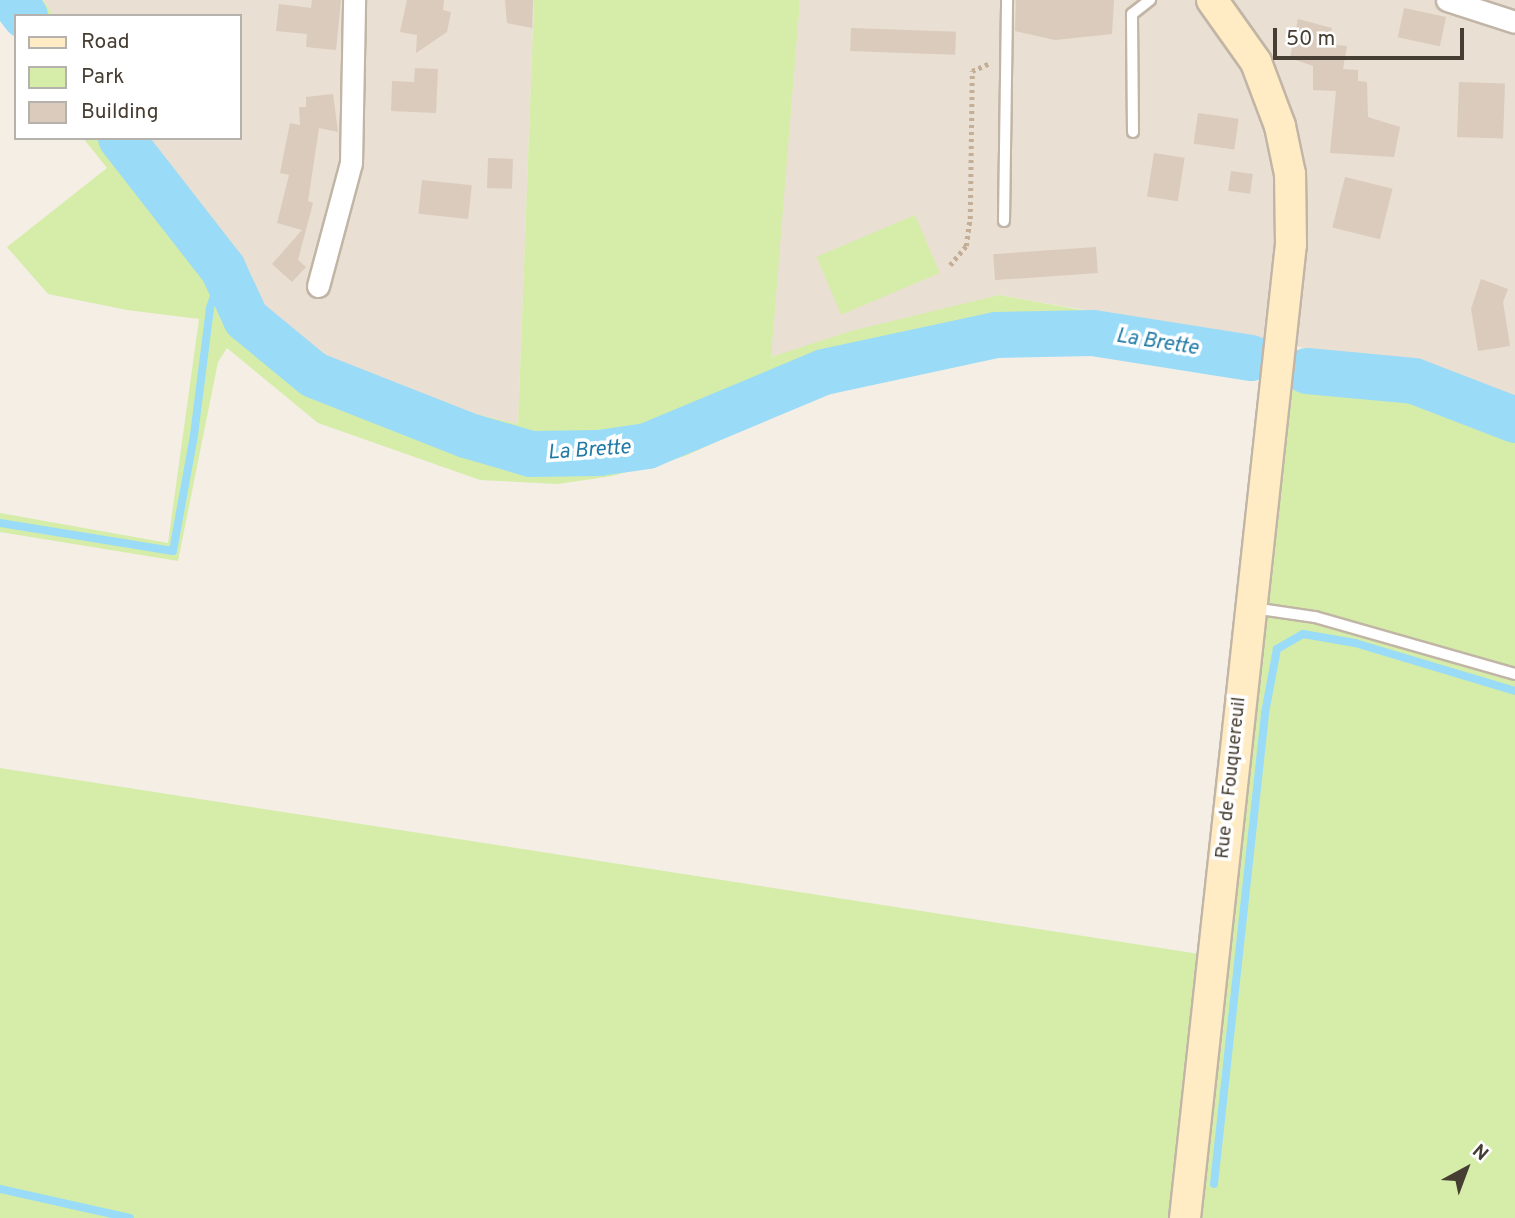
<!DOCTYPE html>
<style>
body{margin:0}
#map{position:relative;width:1515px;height:1218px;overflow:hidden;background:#f4eee5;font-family:Overpass,sans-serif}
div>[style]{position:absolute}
.residential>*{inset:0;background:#e9dfd2}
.green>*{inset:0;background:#d5eda9;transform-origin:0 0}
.stream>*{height:8px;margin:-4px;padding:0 4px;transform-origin:4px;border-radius:4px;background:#9adbf8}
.river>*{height:46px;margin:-23px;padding:0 23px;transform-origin:23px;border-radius:23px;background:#9adbf8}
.building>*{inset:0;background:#dacbbc;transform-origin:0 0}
.path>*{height:4.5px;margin-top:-2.25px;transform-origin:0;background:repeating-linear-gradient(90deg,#c4af96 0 3.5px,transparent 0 7px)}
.roads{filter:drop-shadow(2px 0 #c1b5a6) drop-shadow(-2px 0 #c1b5a6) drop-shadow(0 2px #c1b5a6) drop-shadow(0 -2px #c1b5a6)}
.lane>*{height:10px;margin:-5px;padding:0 5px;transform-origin:5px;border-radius:5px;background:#fff}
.street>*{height:21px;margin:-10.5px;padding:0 10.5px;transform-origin:10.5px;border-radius:10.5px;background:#fff}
.secondary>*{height:30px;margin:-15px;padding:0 15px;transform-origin:15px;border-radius:15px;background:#ffebc4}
span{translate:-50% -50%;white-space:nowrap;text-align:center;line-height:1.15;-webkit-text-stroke:7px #fff;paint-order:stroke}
.street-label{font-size:19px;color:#473e33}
.water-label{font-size:21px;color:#1f7aa5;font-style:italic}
.legend{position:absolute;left:14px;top:14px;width:228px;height:126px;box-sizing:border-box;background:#fff;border:2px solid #b5b2ad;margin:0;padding:9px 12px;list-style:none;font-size:21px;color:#473e33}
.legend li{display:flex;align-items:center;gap:14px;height:35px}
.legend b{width:35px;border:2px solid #b5b2ad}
.north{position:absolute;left:1431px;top:1134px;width:70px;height:70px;-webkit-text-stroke:5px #fff;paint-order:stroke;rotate:41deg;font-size:19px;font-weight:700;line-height:28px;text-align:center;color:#473e33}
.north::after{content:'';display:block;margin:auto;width:24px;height:32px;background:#473e33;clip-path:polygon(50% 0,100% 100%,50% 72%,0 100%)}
.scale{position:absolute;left:1273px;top:28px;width:191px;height:32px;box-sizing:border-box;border:4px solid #473e33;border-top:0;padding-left:9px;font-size:21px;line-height:24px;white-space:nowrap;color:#473e33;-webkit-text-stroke:5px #fff;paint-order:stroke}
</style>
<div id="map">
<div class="residential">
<i style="clip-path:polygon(43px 0,534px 0,518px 424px,449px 408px,351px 372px,297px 343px,248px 293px,134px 138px,240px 138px,240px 16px,54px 16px)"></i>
<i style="clip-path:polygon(800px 0,1515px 0,1515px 401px,1396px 364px,999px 295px,770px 357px)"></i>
</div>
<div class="green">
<i style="clip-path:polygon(0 0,43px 0,54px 16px,16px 16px,16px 39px,0 17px)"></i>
<i style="clip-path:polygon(534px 0,800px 0,771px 357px,851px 331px,999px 295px,1251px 341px,1245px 377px,1111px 356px,1007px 347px,838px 387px,685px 456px,612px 476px,558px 484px,480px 480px,318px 423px,227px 348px,218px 362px,178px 561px,0 532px,0 513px,168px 543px,199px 319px,127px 310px,48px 294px,7px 247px,107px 168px,83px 138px,134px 138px,248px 293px,297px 343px,351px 372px,449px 408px,518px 424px)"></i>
<i style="left:915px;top:215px;width:63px;height:107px;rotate:67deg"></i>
<i style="clip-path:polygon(1275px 388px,1431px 405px,1515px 434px,1515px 1218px,0 1218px,0 768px,1212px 956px)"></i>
</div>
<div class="stream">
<i style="left:0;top:523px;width:175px;rotate:9.2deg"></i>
<i style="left:173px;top:551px;width:118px;rotate:-79.7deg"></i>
<i style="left:194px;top:435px;width:128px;rotate:-82.8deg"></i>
<i style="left:210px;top:308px;width:41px;rotate:-71.6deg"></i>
<i style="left:1214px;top:1184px;width:474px;rotate:-83.8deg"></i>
<i style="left:1265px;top:713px;width:65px;rotate:-79.4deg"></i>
<i style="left:1277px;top:649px;width:30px;rotate:-30deg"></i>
<i style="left:1303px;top:634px;width:53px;rotate:9.8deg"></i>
<i style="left:1355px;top:643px;width:167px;rotate:16.7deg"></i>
<i style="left:0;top:1189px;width:133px;rotate:12.6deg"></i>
</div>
<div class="river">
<i style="left:13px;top:0;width:20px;rotate:53deg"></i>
<i style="left:121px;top:138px;width:166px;rotate:52.1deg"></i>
<i style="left:223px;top:269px;width:55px;rotate:65.3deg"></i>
<i style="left:246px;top:319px;width:88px;rotate:39.5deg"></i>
<i style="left:314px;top:375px;width:163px;rotate:21.5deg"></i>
<i style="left:466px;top:435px;width:68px;rotate:16.3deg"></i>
<i style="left:531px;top:454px;width:68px;rotate:-0.8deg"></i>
<i style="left:599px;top:453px;width:49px;rotate:-8.3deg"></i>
<i style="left:647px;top:446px;width:192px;rotate:-22.7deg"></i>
<i style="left:824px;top:372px;width:176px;rotate:-12.1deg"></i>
<i style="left:996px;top:335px;width:97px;rotate:-1.2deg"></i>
<i style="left:1093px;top:333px;width:160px;rotate:9deg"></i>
<i style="left:1307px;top:371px;width:107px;rotate:5.3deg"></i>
<i style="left:1414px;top:381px;width:108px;rotate:21.1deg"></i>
</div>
<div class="building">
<i style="clip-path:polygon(312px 0,341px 0,336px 50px,306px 47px,307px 34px,276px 31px,279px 4px,311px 8px)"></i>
<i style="clip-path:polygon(407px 0,444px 0,443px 10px,451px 12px,447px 32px,416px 53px,417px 35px,400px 32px)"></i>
<i style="clip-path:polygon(505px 0,533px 0,532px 28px,507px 23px)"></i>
<i style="clip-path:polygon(1016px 0,1114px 0,1112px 34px,1055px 40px,1015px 31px)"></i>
<i style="left:1404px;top:8px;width:43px;height:30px;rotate:12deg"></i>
<i style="clip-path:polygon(1298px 19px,1332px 28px,1328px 44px,1347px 46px,1343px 69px,1358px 70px,1358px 81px,1367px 82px,1368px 117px,1400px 127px,1394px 157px,1330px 153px,1336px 91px,1313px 90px,1313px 66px,1290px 58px)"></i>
<i style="left:851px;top:28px;width:105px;height:23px;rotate:2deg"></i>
<i style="clip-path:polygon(415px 68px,438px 69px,436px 113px,391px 111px,392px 81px,414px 82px)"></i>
<i style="left:1459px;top:82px;width:46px;height:55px;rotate:2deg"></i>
<i style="clip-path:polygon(333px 94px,338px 132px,319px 128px,308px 201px,313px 203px,298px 260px,306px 267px,292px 282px,272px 264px,302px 230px,277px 223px,289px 175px,280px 173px,290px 123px,300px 125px,299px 107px,306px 107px,306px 97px)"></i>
<i style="left:1198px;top:113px;width:41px;height:31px;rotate:8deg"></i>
<i style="left:1154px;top:153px;width:31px;height:44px;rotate:9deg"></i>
<i style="left:488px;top:158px;width:25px;height:30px;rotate:2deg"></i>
<i style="left:1231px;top:171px;width:22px;height:20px;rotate:8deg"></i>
<i style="left:1345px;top:177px;width:49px;height:52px;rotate:14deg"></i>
<i style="left:422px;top:180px;width:50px;height:34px;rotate:6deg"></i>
<i style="left:1096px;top:247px;width:26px;height:103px;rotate:86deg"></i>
<i style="clip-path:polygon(1481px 279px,1508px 289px,1503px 302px,1510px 346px,1478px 351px,1471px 309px)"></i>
</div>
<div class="path">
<i style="left:950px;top:265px;width:25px;rotate:-50deg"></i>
<i style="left:966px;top:246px;width:27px;rotate:-82deg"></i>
<i style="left:970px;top:219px;width:148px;rotate:-89.2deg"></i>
<i style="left:972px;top:71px;width:20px;rotate:-24deg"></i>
</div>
<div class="roads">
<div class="lane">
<i style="left:1133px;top:132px;width:118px;rotate:-90.5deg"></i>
<i style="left:1132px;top:14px;width:23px;rotate:-38deg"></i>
<i style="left:1004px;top:221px;width:221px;rotate:-89.2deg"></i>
<i style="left:1253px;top:608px;width:63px;rotate:8.3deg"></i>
<i style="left:1315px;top:617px;width:208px;rotate:15.9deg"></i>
</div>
<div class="street">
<i style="left:1447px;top:0;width:71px;rotate:17.9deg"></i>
<i style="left:318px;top:286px;width:127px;rotate:-75deg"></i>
<i style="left:351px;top:163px;width:163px;rotate:-88.9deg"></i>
</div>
<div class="secondary">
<i style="left:1185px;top:1218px;width:980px;rotate:-83.79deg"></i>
<i style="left:1291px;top:244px;width:70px;rotate:-90.8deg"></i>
<i style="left:1290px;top:174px;width:49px;rotate:-101.8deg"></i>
<i style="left:1280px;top:126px;width:68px;rotate:-110.6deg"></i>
<i style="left:1256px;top:62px;width:76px;rotate:-125.4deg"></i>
</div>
</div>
<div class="street-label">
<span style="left:1232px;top:778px;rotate:-84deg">Rue de Fouquereuil</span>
</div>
<div class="water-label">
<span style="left:1157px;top:343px;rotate:9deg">La Brette</span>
<span style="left:589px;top:451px;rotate:-4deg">La Brette</span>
</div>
<ul class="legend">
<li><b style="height:9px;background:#ffebc4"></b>Road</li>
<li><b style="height:19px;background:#d5eda9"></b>Park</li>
<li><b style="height:19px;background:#dacbbc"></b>Building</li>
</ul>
<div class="north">N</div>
<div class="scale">50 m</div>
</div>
